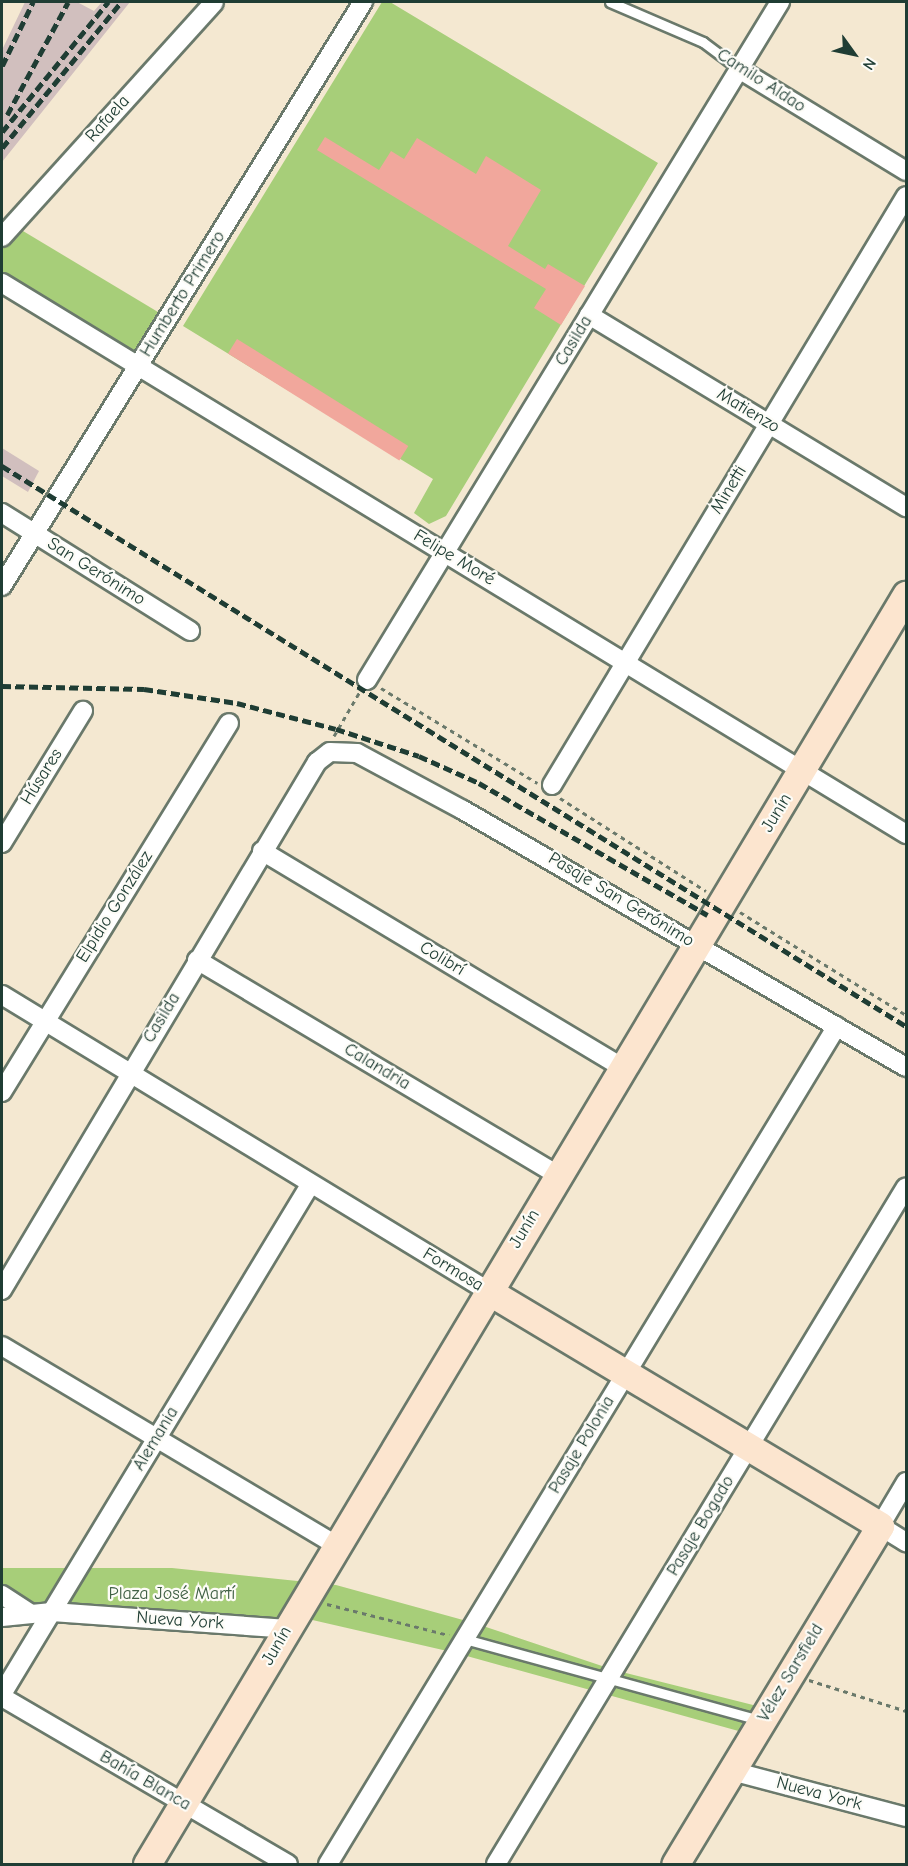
<!DOCTYPE html>
<meta charset="utf-8">
<style>
body{margin:0}
#map{position:relative;width:908px;height:1866px;overflow:hidden;background:#f4e8d1;font-family:"Comic Neue",sans-serif}
div>[style]{position:absolute}
.industrial>*{inset:0;background:#d1bfbe}
.green>*{inset:0;background:#a7ce79}
.building>*{inset:0;background:#f1a79c;transform-origin:0 0}
.path>*{height:3px;margin-top:-1.5px;transform-origin:0;background:repeating-linear-gradient(90deg,#6a796b 0 4.5px,transparent 0 9px)}
.roads{filter:drop-shadow(2px 0 #6a796b) drop-shadow(-2px 0 #6a796b) drop-shadow(0 2px #6a796b) drop-shadow(0 -2px #6a796b)}
.service>*{height:9px;margin:-4.5px;padding:0 4.5px;transform-origin:4.5px;border-radius:4.5px;background:#fff}
.minor>*{height:18px;margin:-9px;padding:0 9px;transform-origin:9px;border-radius:9px;background:#fff}
.secondary>*{height:27px;margin:-13.5px;padding:0 13.5px;transform-origin:13.5px;border-radius:13.5px;background:#fce5cf}
.rail>*{height:4.5px;margin-top:-2.25px;transform-origin:0;background:repeating-linear-gradient(90deg,#1f3d34 0 9px,transparent 0 13.5px)}
span{translate:-50% -50%;white-space:nowrap;text-align:center;line-height:1.15;-webkit-text-stroke:4.5px #fdfcf7;paint-order:stroke}
.street-label{font-size:18px;color:#1f3d34}
.park-label{font-size:18px;color:#416145}
.frame{position:absolute;inset:0;border:3px solid #1f3d34;pointer-events:none}
.north{position:absolute;left:824px;top:24px;width:60px;height:60px;-webkit-text-stroke:4px #fdfcf7;paint-order:stroke;rotate:123deg;font-size:16px;font-weight:700;line-height:24px;text-align:center;color:#1f3d34}
.north::after{content:'';display:block;margin:auto;width:21px;height:27px;background:#1f3d34;clip-path:polygon(50% 0,100% 100%,50% 72%,0 100%)}
</style>
<div id="map">
<div class="industrial">
<i style="clip-path:polygon(25px 2px,77px 2px,94px 11px,102px 2px,130px 2px,2px 162px,2px 50px)"></i>
<i style="clip-path:polygon(2px 448px,39px 471px,28px 492px,2px 476px)"></i>
</div>
<div class="green">
<i style="clip-path:polygon(382px 2px,390px 2px,658px 163px,446px 516px,429px 524px,414px 513px,433px 479px,183px 326px)"></i>
<i style="clip-path:polygon(18px 228px,163px 315px,137px 357px,2px 274px,2px 247px)"></i>
<i style="clip-path:polygon(2px 1568px,172px 1568px,336px 1585px,474px 1623px,614px 1670px,769px 1709px,753px 1735px,456px 1653px,295px 1616px,287px 1629px,2px 1617px)"></i>
</div>
<div class="building">
<i style="clip-path:polygon(325px 137px,379px 170px,391px 151px,404px 159px,417px 138px,476px 174px,486px 156px,541px 190px,508px 246px,545px 269px,548px 264px,585px 286px,561px 325px,534px 308px,546px 289px,317px 150px)"></i>
<i style="left:237px;top:339px;width:202px;height:17px;rotate:32deg"></i>
</div>
<div class="path">
<i style="left:381px;top:688px;width:183px;rotate:31.3deg"></i>
<i style="left:334px;top:736px;width:50px;rotate:-59.8deg"></i>
<i style="left:560px;top:798px;width:173px;rotate:32.5deg"></i>
<i style="left:740px;top:912px;width:195px;rotate:31.8deg"></i>
<i style="left:327px;top:1604px;width:126px;rotate:14.3deg"></i>
<i style="left:809px;top:1680px;width:102px;rotate:17.7deg"></i>
</div>
<div class="roads">
<div class="service">
<i style="left:610px;top:2px;width:101px;rotate:23.3deg"></i>
<i style="left:703px;top:42px;width:45px;rotate:36.9deg"></i>
<i style="left:465px;top:1639px;width:306px;rotate:15.4deg"></i>
</div>
<div class="minor">
<i style="left:739px;top:69px;width:196px;rotate:31.4deg"></i>
<i style="left:2px;top:237px;width:316px;rotate:-47.9deg"></i>
<i style="left:2px;top:283px;width:1059px;rotate:31.36deg"></i>
<i style="left:589px;top:315px;width:371px;rotate:31.2deg"></i>
<i style="left:2px;top:513px;width:222px;rotate:32.1deg"></i>
<i style="left:2px;top:586px;width:687px;rotate:-58.28deg"></i>
<i style="left:367px;top:680px;width:794px;rotate:-58.65deg"></i>
<i style="left:552px;top:785px;width:687px;rotate:-58.99deg"></i>
<i style="left:2px;top:843px;width:155px;rotate:-58.5deg"></i>
<i style="left:262px;top:851px;width:420px;rotate:31deg"></i>
<i style="left:197px;top:960px;width:419px;rotate:30.8deg"></i>
<i style="left:2px;top:995px;width:569px;rotate:31.34deg"></i>
<i style="left:2px;top:1092px;width:433px;rotate:-58.4deg"></i>
<i style="left:2px;top:1290px;width:615px;rotate:-59.18deg"></i>
<i style="left:317px;top:762px;width:16px;rotate:-38deg"></i>
<i style="left:330px;top:752px;width:27px;rotate:2deg"></i>
<i style="left:357px;top:753px;width:120px;rotate:28.3deg"></i>
<i style="left:463px;top:810px;width:512px;rotate:30.12deg"></i>
<i style="left:2px;top:1346px;width:389px;rotate:30.8deg"></i>
<i style="left:906px;top:1482px;width:51px;rotate:120.6deg"></i>
<i style="left:880px;top:1526px;width:31px;rotate:32deg"></i>
<i style="left:2px;top:1595px;width:33px;rotate:33deg"></i>
<i style="left:2px;top:1617px;width:50px;rotate:-5.7deg"></i>
<i style="left:52px;top:1612px;width:236px;rotate:4.1deg"></i>
<i style="left:2px;top:1694px;width:595px;rotate:-58.82deg"></i>
<i style="left:2px;top:1697px;width:331px;rotate:30.3deg"></i>
<i style="left:732px;top:1771px;width:180px;rotate:14.8deg"></i>
<i style="left:328px;top:1864px;width:980px;rotate:-58.73deg"></i>
<i style="left:496px;top:1864px;width:791px;rotate:-58.8deg"></i>
</div>
<div class="secondary">
<i style="left:488px;top:1291px;width:457px;rotate:30.9deg"></i>
<i style="left:880px;top:1526px;width:395px;rotate:121.2deg"></i>
<i style="left:147px;top:1864px;width:1479px;rotate:-59.12deg"></i>
</div>
</div>
<div class="rail">
<i style="left:2px;top:66px;width:71px;rotate:-64.2deg"></i>
<i style="left:7px;top:115px;width:128px;rotate:-61.6deg"></i>
<i style="left:2px;top:132px;width:168px;rotate:-50.8deg"></i>
<i style="left:2px;top:148px;width:188px;rotate:-50.8deg"></i>
<i style="left:2px;top:466px;width:1063px;rotate:31.78deg"></i>
<i style="left:2px;top:686px;width:142px;rotate:1.2deg"></i>
<i style="left:144px;top:689px;width:94px;rotate:8.6deg"></i>
<i style="left:237px;top:703px;width:102px;rotate:14.7deg"></i>
<i style="left:336px;top:729px;width:87px;rotate:18deg"></i>
<i style="left:419px;top:756px;width:66px;rotate:24.2deg"></i>
<i style="left:479px;top:783px;width:264px;rotate:30deg"></i>
</div>
<div class="street-label">
<span style="left:761px;top:81px;rotate:33deg">Camilo Aldao</span>
<span style="left:108px;top:119px;rotate:-48deg">Rafaela</span>
<span style="left:183px;top:294px;rotate:-58deg">Humberto Primero</span>
<span style="left:574px;top:341px;rotate:-59deg">Casilda</span>
<span style="left:748px;top:411px;rotate:31deg">Matienzo</span>
<span style="left:729px;top:490px;rotate:-59deg">Minetti</span>
<span style="left:454px;top:558px;rotate:31deg">Felipe Moré</span>
<span style="left:96px;top:572px;rotate:32deg">San Gerónimo</span>
<span style="left:42px;top:777px;rotate:-58deg">Húsares</span>
<span style="left:777px;top:813px;rotate:-59deg">Junín</span>
<span style="left:621px;top:900px;rotate:31deg">Pasaje San Gerónimo</span>
<span style="left:115px;top:907px;rotate:-58deg">Elpidio González</span>
<span style="left:442px;top:959px;rotate:31deg">Colibrí</span>
<span style="left:162px;top:1018px;rotate:-59deg">Casilda</span>
<span style="left:377px;top:1067px;rotate:31deg">Calandria</span>
<span style="left:525px;top:1229px;rotate:-59deg">Junín</span>
<span style="left:453px;top:1270px;rotate:31deg">Formosa</span>
<span style="left:156px;top:1439px;rotate:-59deg">Alemania</span>
<span style="left:582px;top:1445px;rotate:-59deg">Pasaje Polonia</span>
<span style="left:701px;top:1526px;rotate:-59deg">Pasaje Bogado</span>
<span style="left:180px;top:1621px;rotate:4deg">Nueva York</span>
<span style="left:277px;top:1646px;rotate:-60deg">Junín</span>
<span style="left:791px;top:1673px;rotate:-59deg">Vélez Sarsfield</span>
<span style="left:145px;top:1781px;rotate:30deg">Bahía Blanca</span>
<span style="left:819px;top:1794px;rotate:15deg">Nueva York</span>
</div>
<div class="park-label">
<span style="left:172px;top:1594px">Plaza José Martí</span>
</div>
<div class="frame"></div>
<div class="north">N</div>
</div>
